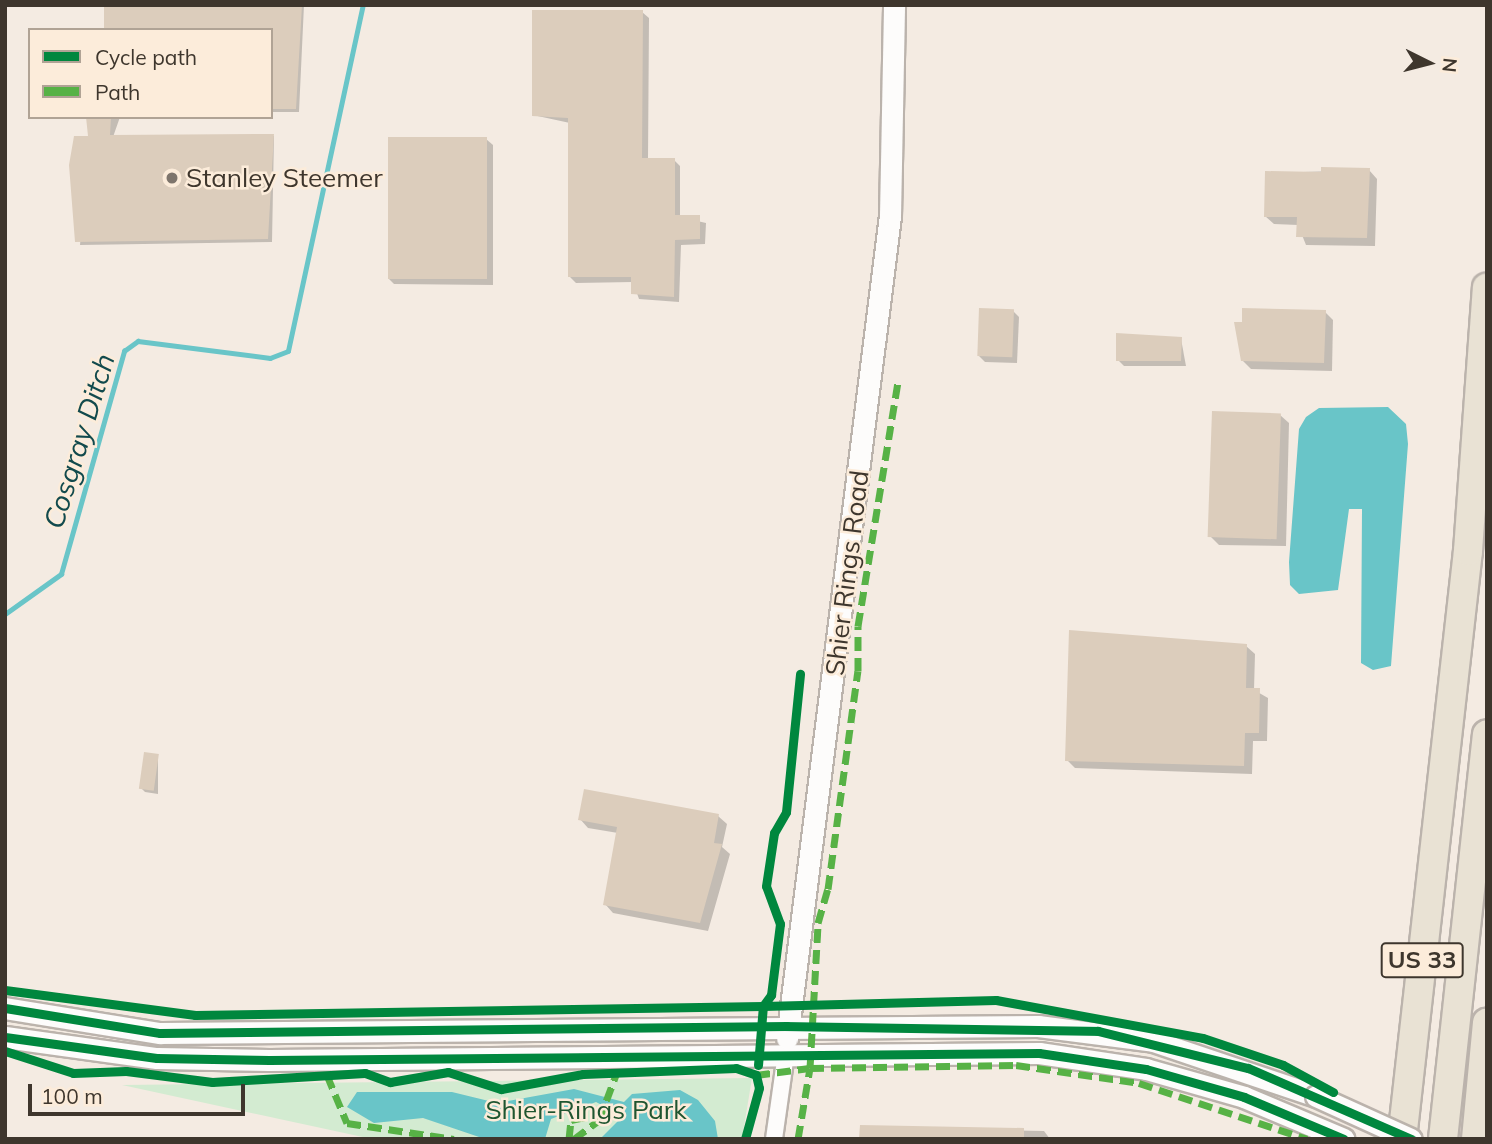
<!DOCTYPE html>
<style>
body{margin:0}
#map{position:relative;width:1492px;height:1144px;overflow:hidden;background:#f4ebe2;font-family:Mulish,sans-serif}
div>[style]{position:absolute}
.green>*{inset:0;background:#d3ebd1}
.water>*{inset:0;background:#69c5c8}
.shadow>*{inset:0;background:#0003}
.stream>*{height:4.5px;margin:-2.25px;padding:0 2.25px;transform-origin:2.25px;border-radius:2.25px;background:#69c5c8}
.building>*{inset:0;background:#dccdbc;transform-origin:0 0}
.roads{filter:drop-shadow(2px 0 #bbb3ac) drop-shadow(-2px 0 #bbb3ac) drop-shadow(0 2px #bbb3ac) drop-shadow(0 -2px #bbb3ac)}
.street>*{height:16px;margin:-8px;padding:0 8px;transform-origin:8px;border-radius:8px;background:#fdfcfb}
.secondary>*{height:21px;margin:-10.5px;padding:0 10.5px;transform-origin:10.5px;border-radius:10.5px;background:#fdfcfb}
.highway>*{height:28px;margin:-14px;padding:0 14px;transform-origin:14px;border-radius:14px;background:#e9e2d4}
.bridges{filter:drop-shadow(2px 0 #bbb3ac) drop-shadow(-2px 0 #bbb3ac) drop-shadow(0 2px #bbb3ac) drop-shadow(0 -2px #bbb3ac)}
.secondary-bridge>*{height:21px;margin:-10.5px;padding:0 10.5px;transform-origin:10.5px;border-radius:10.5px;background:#fdfcfb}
.quiet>*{height:7px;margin-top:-3.5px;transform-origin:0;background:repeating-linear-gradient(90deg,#57b246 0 14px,transparent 0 21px)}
.cycleway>*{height:9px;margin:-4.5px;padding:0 4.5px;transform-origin:4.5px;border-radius:4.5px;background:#00873e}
.dots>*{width:19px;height:19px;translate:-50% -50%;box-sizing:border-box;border:4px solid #fcecda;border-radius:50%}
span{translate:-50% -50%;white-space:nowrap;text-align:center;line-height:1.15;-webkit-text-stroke:5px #fcecda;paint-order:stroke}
.shield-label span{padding:2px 5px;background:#fcecda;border:2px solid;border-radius:5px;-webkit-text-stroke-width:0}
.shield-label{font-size:24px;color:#3e362d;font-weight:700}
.poi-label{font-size:26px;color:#3e362d}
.left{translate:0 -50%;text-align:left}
.street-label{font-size:26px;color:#3e362d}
.park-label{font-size:26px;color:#1f5530}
.water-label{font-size:28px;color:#124a4d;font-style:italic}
.frame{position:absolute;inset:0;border:7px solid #3e362d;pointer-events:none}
.legend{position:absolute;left:28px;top:28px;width:245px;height:91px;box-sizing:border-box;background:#fcecda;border:2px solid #b0a395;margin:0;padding:9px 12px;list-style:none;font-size:21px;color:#3e362d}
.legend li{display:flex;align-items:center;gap:14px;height:35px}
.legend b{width:35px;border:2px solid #b0a395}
.north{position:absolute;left:1394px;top:28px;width:70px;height:70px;-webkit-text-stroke:5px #fcecda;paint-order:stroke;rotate:96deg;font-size:19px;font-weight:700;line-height:28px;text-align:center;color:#3e362d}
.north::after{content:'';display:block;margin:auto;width:24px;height:32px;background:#3e362d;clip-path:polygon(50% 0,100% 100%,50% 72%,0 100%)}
.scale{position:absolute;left:28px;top:1084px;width:217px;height:32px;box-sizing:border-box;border:4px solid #3e362d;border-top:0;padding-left:9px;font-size:21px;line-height:24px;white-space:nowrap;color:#3e362d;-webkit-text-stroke:5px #fcecda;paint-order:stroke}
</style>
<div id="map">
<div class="green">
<i style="clip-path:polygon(752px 1078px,742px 1139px,372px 1139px,122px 1085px)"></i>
</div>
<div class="water">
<i style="clip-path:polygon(1388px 407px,1406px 424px,1408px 444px,1391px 666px,1373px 670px,1361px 663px,1362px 509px,1349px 509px,1338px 590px,1299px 594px,1290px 585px,1289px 562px,1299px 429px,1306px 417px,1319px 408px)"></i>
<i style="clip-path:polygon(574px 1089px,624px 1102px,632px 1094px,680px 1090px,698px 1100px,715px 1121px,718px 1139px,600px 1139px,623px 1116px,596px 1102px,551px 1119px,545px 1139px,485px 1139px,423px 1118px,374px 1123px,347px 1107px,357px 1092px,452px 1092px,497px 1103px)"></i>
</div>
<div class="shadow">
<i style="clip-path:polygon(304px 5px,299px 112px,271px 112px,271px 30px,106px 6px)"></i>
<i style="clip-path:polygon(642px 12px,649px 18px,648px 160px,674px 160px,680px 166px,680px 217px,706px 223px,705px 244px,681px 245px,679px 302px,639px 299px,633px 282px,576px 283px,570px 277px,570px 123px,533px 115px)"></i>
<i style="clip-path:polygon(91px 117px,120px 117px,113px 137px,274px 136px,272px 242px,80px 245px)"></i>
<i style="clip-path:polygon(486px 139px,493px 145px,493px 285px,394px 284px,388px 278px)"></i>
<i style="clip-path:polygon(1369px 170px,1377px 179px,1375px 246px,1306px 245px,1298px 225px,1274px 224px,1265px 216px,1266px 173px)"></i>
<i style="clip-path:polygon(1013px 311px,1019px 317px,1017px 363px,985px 362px,978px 355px)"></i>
<i style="clip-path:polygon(1325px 312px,1333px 320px,1332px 371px,1251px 369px,1242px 360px)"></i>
<i style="clip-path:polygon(1181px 339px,1186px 366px,1124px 366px,1118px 360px)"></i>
<i style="clip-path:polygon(1280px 415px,1289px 423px,1286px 546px,1219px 545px,1210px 536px)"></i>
<i style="clip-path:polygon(1246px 646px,1255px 654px,1254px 690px,1268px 698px,1267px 741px,1253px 741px,1252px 774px,1075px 768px,1067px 760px)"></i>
<i style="clip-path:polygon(158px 756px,158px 794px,145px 792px,141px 788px)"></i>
<i style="clip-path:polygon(718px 816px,727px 824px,722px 847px,730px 854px,708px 931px,613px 913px,605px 904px,618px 833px,588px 828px,580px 819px)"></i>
<i style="clip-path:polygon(861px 1127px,1044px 1131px,1050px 1139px,861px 1139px)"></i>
</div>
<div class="stream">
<i style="left:5px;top:614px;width:69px;rotate:-35.5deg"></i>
<i style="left:61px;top:574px;width:232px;rotate:-74.2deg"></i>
<i style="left:124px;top:351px;width:17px;rotate:-36deg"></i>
<i style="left:138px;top:341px;width:133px;rotate:7.3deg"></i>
<i style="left:270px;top:358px;width:19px;rotate:-21deg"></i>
<i style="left:288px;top:351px;width:354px;rotate:-77.8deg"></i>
</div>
<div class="building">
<i style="clip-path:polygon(104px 5px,302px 5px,296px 109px,271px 109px,271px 30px,104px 30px)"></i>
<i style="clip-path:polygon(532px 10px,643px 10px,642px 158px,675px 158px,675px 215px,700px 215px,700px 239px,675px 240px,674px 297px,631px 294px,631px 277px,568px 277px,568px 118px,532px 116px)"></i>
<i style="clip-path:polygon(86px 117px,111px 117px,110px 135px,274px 134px,268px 239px,75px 242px,69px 165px,74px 136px,88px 136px)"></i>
<i style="left:388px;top:137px;width:99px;height:142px"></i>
<i style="clip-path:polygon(1321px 167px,1370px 168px,1367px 238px,1296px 237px,1297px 217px,1264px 217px,1265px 171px,1321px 172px)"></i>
<i style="left:979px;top:308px;width:35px;height:48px;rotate:2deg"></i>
<i style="clip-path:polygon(1242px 308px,1326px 310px,1324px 363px,1241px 361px,1234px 322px,1242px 322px)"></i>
<i style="clip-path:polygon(1116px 333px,1182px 337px,1181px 361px,1116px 361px)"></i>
<i style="left:1212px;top:411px;width:69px;height:126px;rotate:2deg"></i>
<i style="clip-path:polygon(1069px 630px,1247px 644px,1246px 688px,1260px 688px,1259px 733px,1245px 733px,1244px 766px,1065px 761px)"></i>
<i style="left:144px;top:752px;width:15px;height:37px;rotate:8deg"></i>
<i style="clip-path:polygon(584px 789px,719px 814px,714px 843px,722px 844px,700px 923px,603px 905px,617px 827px,578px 820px)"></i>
<i style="clip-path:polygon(860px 1125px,1024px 1128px,1024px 1139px,859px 1139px)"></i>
</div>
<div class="roads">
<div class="street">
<i style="left:774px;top:1139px;width:86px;rotate:-82deg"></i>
</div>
<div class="secondary">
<i style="left:5px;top:1008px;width:157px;rotate:9.2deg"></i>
<i style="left:160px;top:1033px;width:878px;rotate:-0.46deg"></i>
<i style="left:1038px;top:1026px;width:116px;rotate:7.4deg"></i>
<i style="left:1153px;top:1041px;width:172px;rotate:18.6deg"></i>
<i style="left:5px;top:1037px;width:153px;rotate:7.9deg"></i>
<i style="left:157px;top:1058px;width:112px;rotate:1deg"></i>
<i style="left:269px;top:1060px;width:770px;rotate:-0.52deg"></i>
<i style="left:1039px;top:1053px;width:108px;rotate:8.5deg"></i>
<i style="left:1146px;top:1069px;width:102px;rotate:15.9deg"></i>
<i style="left:1244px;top:1097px;width:108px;rotate:22.8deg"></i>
<i style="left:787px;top:1038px;width:828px;rotate:-82.86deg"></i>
<i style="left:890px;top:216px;width:211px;rotate:-88.9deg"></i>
</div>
<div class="highway">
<i style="left:1402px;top:1139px;width:592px;rotate:-83.6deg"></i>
<i style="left:1468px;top:551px;width:264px;rotate:-85.9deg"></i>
<i style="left:1443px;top:1139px;width:407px;rotate:-83.8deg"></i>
<i style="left:1476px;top:1139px;width:117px;rotate:-84.6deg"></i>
</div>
</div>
<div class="bridges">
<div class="secondary-bridge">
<i style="left:1316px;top:1096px;width:104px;rotate:24.4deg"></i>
</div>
</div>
<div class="quiet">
<i style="left:327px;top:1075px;width:52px;rotate:67.4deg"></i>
<i style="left:347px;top:1123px;width:108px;rotate:8.5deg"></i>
<i style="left:756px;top:1075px;width:54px;rotate:-7.4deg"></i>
<i style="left:810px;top:1068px;width:145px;rotate:-86.8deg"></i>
<i style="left:818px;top:923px;width:35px;rotate:-74deg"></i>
<i style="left:828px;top:889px;width:220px;rotate:-82.2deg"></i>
<i style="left:858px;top:671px;width:45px;rotate:-90deg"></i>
<i style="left:858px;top:626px;width:248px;rotate:-80.7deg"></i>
<i style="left:569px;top:1139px;width:19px;rotate:-84deg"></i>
<i style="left:571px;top:1120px;width:25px;rotate:-12deg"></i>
<i style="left:574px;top:1139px;width:31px;rotate:-37deg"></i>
<i style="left:599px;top:1120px;width:48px;rotate:-69.3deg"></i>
<i style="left:798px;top:1139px;width:72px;rotate:-80.4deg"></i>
<i style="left:810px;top:1068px;width:206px;rotate:-0.8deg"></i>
<i style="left:1016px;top:1065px;width:124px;rotate:8.3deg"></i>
<i style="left:1139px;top:1083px;width:177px;rotate:18.4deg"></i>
</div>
<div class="cycleway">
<i style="left:5px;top:990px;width:192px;rotate:7.5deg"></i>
<i style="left:195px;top:1015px;width:568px;rotate:-0.91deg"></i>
<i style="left:763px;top:1006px;width:14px;rotate:-54deg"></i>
<i style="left:771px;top:995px;width:72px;rotate:-82.8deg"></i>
<i style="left:780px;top:924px;width:40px;rotate:-110.2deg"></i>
<i style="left:766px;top:886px;width:54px;rotate:-81.4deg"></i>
<i style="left:774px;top:833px;width:24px;rotate:-60deg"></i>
<i style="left:786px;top:812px;width:139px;rotate:-84.2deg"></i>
<i style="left:5px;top:1008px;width:157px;rotate:9.2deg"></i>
<i style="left:160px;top:1033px;width:627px;rotate:-0.64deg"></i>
<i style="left:787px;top:1026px;width:311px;rotate:0.9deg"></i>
<i style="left:1098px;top:1031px;width:154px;rotate:13.9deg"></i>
<i style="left:1248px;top:1068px;width:178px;rotate:23.5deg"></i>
<i style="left:5px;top:1037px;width:153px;rotate:7.9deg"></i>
<i style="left:157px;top:1058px;width:112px;rotate:1deg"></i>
<i style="left:269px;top:1060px;width:770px;rotate:-0.52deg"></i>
<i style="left:1039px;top:1053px;width:108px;rotate:8.5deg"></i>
<i style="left:1146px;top:1069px;width:102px;rotate:15.9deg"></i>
<i style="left:1244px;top:1097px;width:108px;rotate:22.8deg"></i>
<i style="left:5px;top:1051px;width:71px;rotate:17.9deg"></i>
<i style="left:73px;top:1073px;width:53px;rotate:-2.2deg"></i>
<i style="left:126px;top:1071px;width:87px;rotate:7.3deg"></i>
<i style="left:212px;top:1082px;width:153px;rotate:-3.4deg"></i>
<i style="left:365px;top:1073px;width:27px;rotate:20deg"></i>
<i style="left:390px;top:1082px;width:59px;rotate:-9.8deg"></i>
<i style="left:448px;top:1072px;width:56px;rotate:17.8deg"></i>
<i style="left:501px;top:1089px;width:83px;rotate:-10.4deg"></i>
<i style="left:583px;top:1074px;width:153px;rotate:-2.2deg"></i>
<i style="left:736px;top:1068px;width:21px;rotate:19deg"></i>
<i style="left:756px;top:1075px;width:13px;rotate:77deg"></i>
<i style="left:759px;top:1088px;width:53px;rotate:105.4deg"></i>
<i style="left:758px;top:1065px;width:59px;rotate:-85.2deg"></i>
<i style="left:763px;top:1006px;width:233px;rotate:-1.5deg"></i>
<i style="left:996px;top:1000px;width:210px;rotate:10.4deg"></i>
<i style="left:1203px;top:1038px;width:84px;rotate:18.6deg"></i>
<i style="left:1283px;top:1065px;width:57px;rotate:28.4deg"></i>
</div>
<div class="dots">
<i style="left:172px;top:178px;background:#7e756c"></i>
</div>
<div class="shield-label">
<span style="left:1422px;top:960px">US 33</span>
</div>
<div class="poi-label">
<span class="left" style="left:186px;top:178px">Stanley Steemer</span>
</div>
<div class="street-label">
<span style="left:847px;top:573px;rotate:-83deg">Shier Rings Road</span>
</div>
<div class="park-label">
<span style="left:586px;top:1110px">Shier-Rings Park</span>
</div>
<div class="water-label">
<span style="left:79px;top:441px;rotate:-73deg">Cosgray Ditch</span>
</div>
<div class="frame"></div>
<ul class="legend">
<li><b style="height:9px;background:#00873e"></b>Cycle path</li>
<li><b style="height:9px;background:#57b246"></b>Path</li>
</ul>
<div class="north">N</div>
<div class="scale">100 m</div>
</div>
